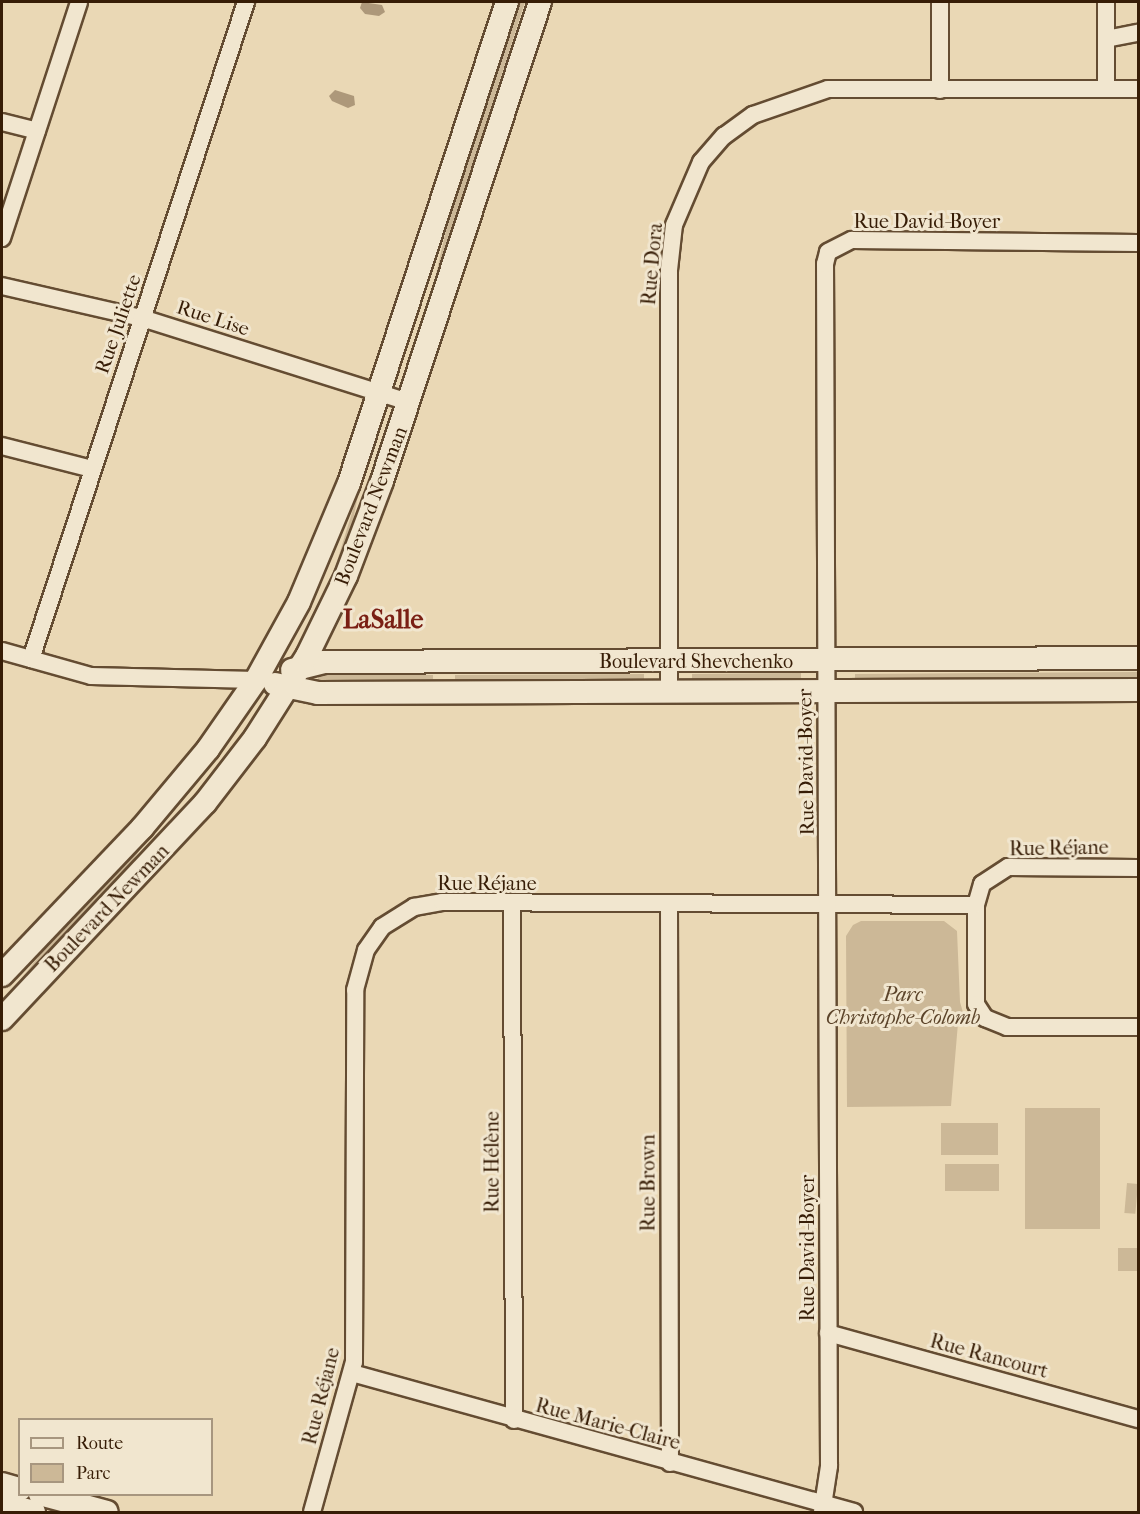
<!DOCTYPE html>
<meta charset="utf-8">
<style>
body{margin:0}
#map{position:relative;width:1140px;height:1514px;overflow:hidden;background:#ead8b5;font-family:"IM FELL French Canon",serif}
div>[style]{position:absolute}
.green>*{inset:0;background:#ccb897;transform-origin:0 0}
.water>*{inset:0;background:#ad987a}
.roads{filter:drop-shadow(2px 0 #644c32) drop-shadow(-2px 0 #644c32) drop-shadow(0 2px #644c32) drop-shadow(0 -2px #644c32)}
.street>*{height:16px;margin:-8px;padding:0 8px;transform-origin:8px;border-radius:8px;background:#f1e6cf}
.secondary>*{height:22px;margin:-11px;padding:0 11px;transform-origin:11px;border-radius:11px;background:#f1e6cf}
span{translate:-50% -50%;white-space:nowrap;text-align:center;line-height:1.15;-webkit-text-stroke:6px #f1e6cf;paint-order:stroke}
.street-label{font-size:20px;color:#371d06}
.park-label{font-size:20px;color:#5c442a;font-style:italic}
.district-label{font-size:26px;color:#7a1f14;font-weight:700}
.frame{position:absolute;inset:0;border:3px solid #371d06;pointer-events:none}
.legend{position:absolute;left:18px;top:1418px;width:195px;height:78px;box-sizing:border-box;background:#f1e6cf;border:2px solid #a7967f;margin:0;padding:8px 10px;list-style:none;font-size:18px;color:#371d06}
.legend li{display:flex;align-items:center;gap:12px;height:30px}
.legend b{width:30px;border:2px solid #a7967f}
</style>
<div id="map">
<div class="green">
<i style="clip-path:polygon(520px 2px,525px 2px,432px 292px,446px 230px)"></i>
<i style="clip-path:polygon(359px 490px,351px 531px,335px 572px,334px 571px)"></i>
<i style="clip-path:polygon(1138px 672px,1138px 677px,1119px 677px,855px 678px,855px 674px)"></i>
<i style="clip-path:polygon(801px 673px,801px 679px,692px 679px,692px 674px)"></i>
<i style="clip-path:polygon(644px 674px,644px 679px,455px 679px,455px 675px)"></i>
<i style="clip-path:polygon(318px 675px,433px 675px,433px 679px,318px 680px)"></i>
<i style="clip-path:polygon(143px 845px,130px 865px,6px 998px,51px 941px)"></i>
<i style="clip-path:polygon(861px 921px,944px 921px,957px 931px,960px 1002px,964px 1016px,958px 1023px,951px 1106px,847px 1107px,846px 936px,853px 925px)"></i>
<i style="left:1025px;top:1108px;width:75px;height:121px"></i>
<i style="left:941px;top:1123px;width:57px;height:32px"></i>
<i style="left:945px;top:1164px;width:54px;height:27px"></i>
<i style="left:1127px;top:1183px;width:11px;height:30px;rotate:5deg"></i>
<i style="left:1118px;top:1248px;width:20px;height:23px"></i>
</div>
<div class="water">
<i style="clip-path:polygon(362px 2px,382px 5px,385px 12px,379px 16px,365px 14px,360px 8px)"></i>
<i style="clip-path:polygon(335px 90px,354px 96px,355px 105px,348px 108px,332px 101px,329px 96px)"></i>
</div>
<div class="roads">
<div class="street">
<i style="left:1106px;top:39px;width:33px;rotate:-11deg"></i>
<i style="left:1106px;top:89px;width:87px;rotate:-90deg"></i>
<i style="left:940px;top:90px;width:88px;rotate:-90deg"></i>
<i style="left:2px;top:122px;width:36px;rotate:14deg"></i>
<i style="left:2px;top:238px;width:248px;rotate:-71.9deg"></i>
<i style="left:2px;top:286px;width:144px;rotate:12.9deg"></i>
<i style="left:142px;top:318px;width:280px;rotate:17.5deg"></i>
<i style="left:2px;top:446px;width:93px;rotate:14.3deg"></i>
<i style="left:2px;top:651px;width:92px;rotate:15.7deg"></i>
<i style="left:91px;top:676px;width:165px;rotate:1.4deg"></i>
<i style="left:31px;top:659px;width:691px;rotate:-71.88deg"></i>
<i style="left:669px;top:692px;width:422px;rotate:-90deg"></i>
<i style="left:669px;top:270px;width:45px;rotate:-83.7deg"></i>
<i style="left:674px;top:225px;width:69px;rotate:-66.8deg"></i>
<i style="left:701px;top:162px;width:35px;rotate:-49deg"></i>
<i style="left:724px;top:136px;width:36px;rotate:-36deg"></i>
<i style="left:753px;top:115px;width:79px;rotate:-19.1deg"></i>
<i style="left:828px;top:89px;width:310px"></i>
<i style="left:1138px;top:868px;width:130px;rotate:-179.6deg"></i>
<i style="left:1008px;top:867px;width:31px;rotate:147deg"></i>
<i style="left:982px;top:884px;width:22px;rotate:106deg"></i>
<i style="left:976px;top:905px;width:99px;rotate:90deg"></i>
<i style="left:976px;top:1004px;width:17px;rotate:57deg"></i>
<i style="left:985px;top:1018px;width:24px;rotate:22deg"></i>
<i style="left:1007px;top:1027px;width:131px"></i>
<i style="left:669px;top:903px;width:560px;rotate:89.9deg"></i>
<i style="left:512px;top:904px;width:516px;rotate:89.78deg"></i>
<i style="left:828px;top:1333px;width:322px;rotate:15.5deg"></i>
<i style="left:352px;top:1373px;width:521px;rotate:15.48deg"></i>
<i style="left:312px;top:1512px;width:156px;rotate:-74.4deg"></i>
<i style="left:354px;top:1362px;width:372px;rotate:-89.8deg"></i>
<i style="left:355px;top:990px;width:41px;rotate:-74.6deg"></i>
<i style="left:366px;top:950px;width:28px;rotate:-55deg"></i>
<i style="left:382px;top:927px;width:38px;rotate:-32deg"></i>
<i style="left:414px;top:907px;width:28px;rotate:-10deg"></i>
<i style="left:442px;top:902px;width:534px;rotate:0.32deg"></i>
<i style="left:822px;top:1512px;width:47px;rotate:-81.3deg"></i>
<i style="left:829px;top:1466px;width:1202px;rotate:-90.19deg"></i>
<i style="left:825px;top:264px;width:12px;rotate:-76deg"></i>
<i style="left:828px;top:252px;width:27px;rotate:-27deg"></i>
<i style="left:852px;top:240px;width:286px;rotate:0.6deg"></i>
</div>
<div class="secondary">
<i style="left:292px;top:670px;width:32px;rotate:-14deg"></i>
<i style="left:323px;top:662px;width:815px;rotate:-0.28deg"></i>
<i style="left:275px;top:684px;width:44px;rotate:11.8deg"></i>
<i style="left:318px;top:693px;width:820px;rotate:-0.21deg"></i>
<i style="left:2px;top:975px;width:203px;rotate:-46.4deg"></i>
<i style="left:142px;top:828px;width:103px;rotate:-50.1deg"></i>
<i style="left:208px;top:749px;width:84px;rotate:-55.2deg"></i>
<i style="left:256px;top:680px;width:89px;rotate:-61.1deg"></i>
<i style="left:299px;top:602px;width:129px;rotate:-67.2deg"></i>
<i style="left:349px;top:483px;width:506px;rotate:-71.82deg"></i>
<i style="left:2px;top:1019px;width:296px;rotate:-46.8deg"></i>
<i style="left:205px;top:803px;width:82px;rotate:-52.4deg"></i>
<i style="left:255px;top:738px;width:97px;rotate:-57.6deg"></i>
<i style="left:307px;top:656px;width:89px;rotate:-64deg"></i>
<i style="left:346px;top:576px;width:102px;rotate:-69.2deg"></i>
<i style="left:382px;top:481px;width:504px;rotate:-71.74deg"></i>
<i style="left:2px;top:1484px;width:19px;rotate:16deg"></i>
<i style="left:40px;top:1494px;width:69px;rotate:15deg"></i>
<i style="left:2px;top:1504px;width:33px;rotate:14deg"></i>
</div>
</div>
<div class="street-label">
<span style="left:927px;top:221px">Rue David-Boyer</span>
<span style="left:652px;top:264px;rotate:-85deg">Rue Dora</span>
<span style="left:213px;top:318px;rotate:18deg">Rue Lise</span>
<span style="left:118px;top:324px;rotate:-71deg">Rue Juliette</span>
<span style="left:371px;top:506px;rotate:-69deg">Boulevard Newman</span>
<span style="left:696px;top:661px">Boulevard Shevchenko</span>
<span style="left:806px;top:762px;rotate:-91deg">Rue David-Boyer</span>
<span style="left:1059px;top:848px;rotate:-1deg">Rue Réjane</span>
<span style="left:487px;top:883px">Rue Réjane</span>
<span style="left:107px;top:908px;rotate:-46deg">Boulevard Newman</span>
<span style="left:492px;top:1162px;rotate:-90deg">Rue Hélène</span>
<span style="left:648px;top:1183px;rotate:-90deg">Rue Brown</span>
<span style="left:807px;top:1248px;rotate:-90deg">Rue David-Boyer</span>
<span style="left:989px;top:1356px;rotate:15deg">Rue Rancourt</span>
<span style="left:321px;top:1396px;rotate:-76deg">Rue Réjane</span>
<span style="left:608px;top:1424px;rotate:15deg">Rue Marie-Claire</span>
</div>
<div class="park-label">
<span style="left:903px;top:1006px">Parc<br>Christophe-Colomb</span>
</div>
<div class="district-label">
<span style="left:383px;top:620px">LaSalle</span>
</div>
<div class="frame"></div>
<ul class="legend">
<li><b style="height:8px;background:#f1e6cf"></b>Route</li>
<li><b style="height:16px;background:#ccb897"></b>Parc</li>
</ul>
</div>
